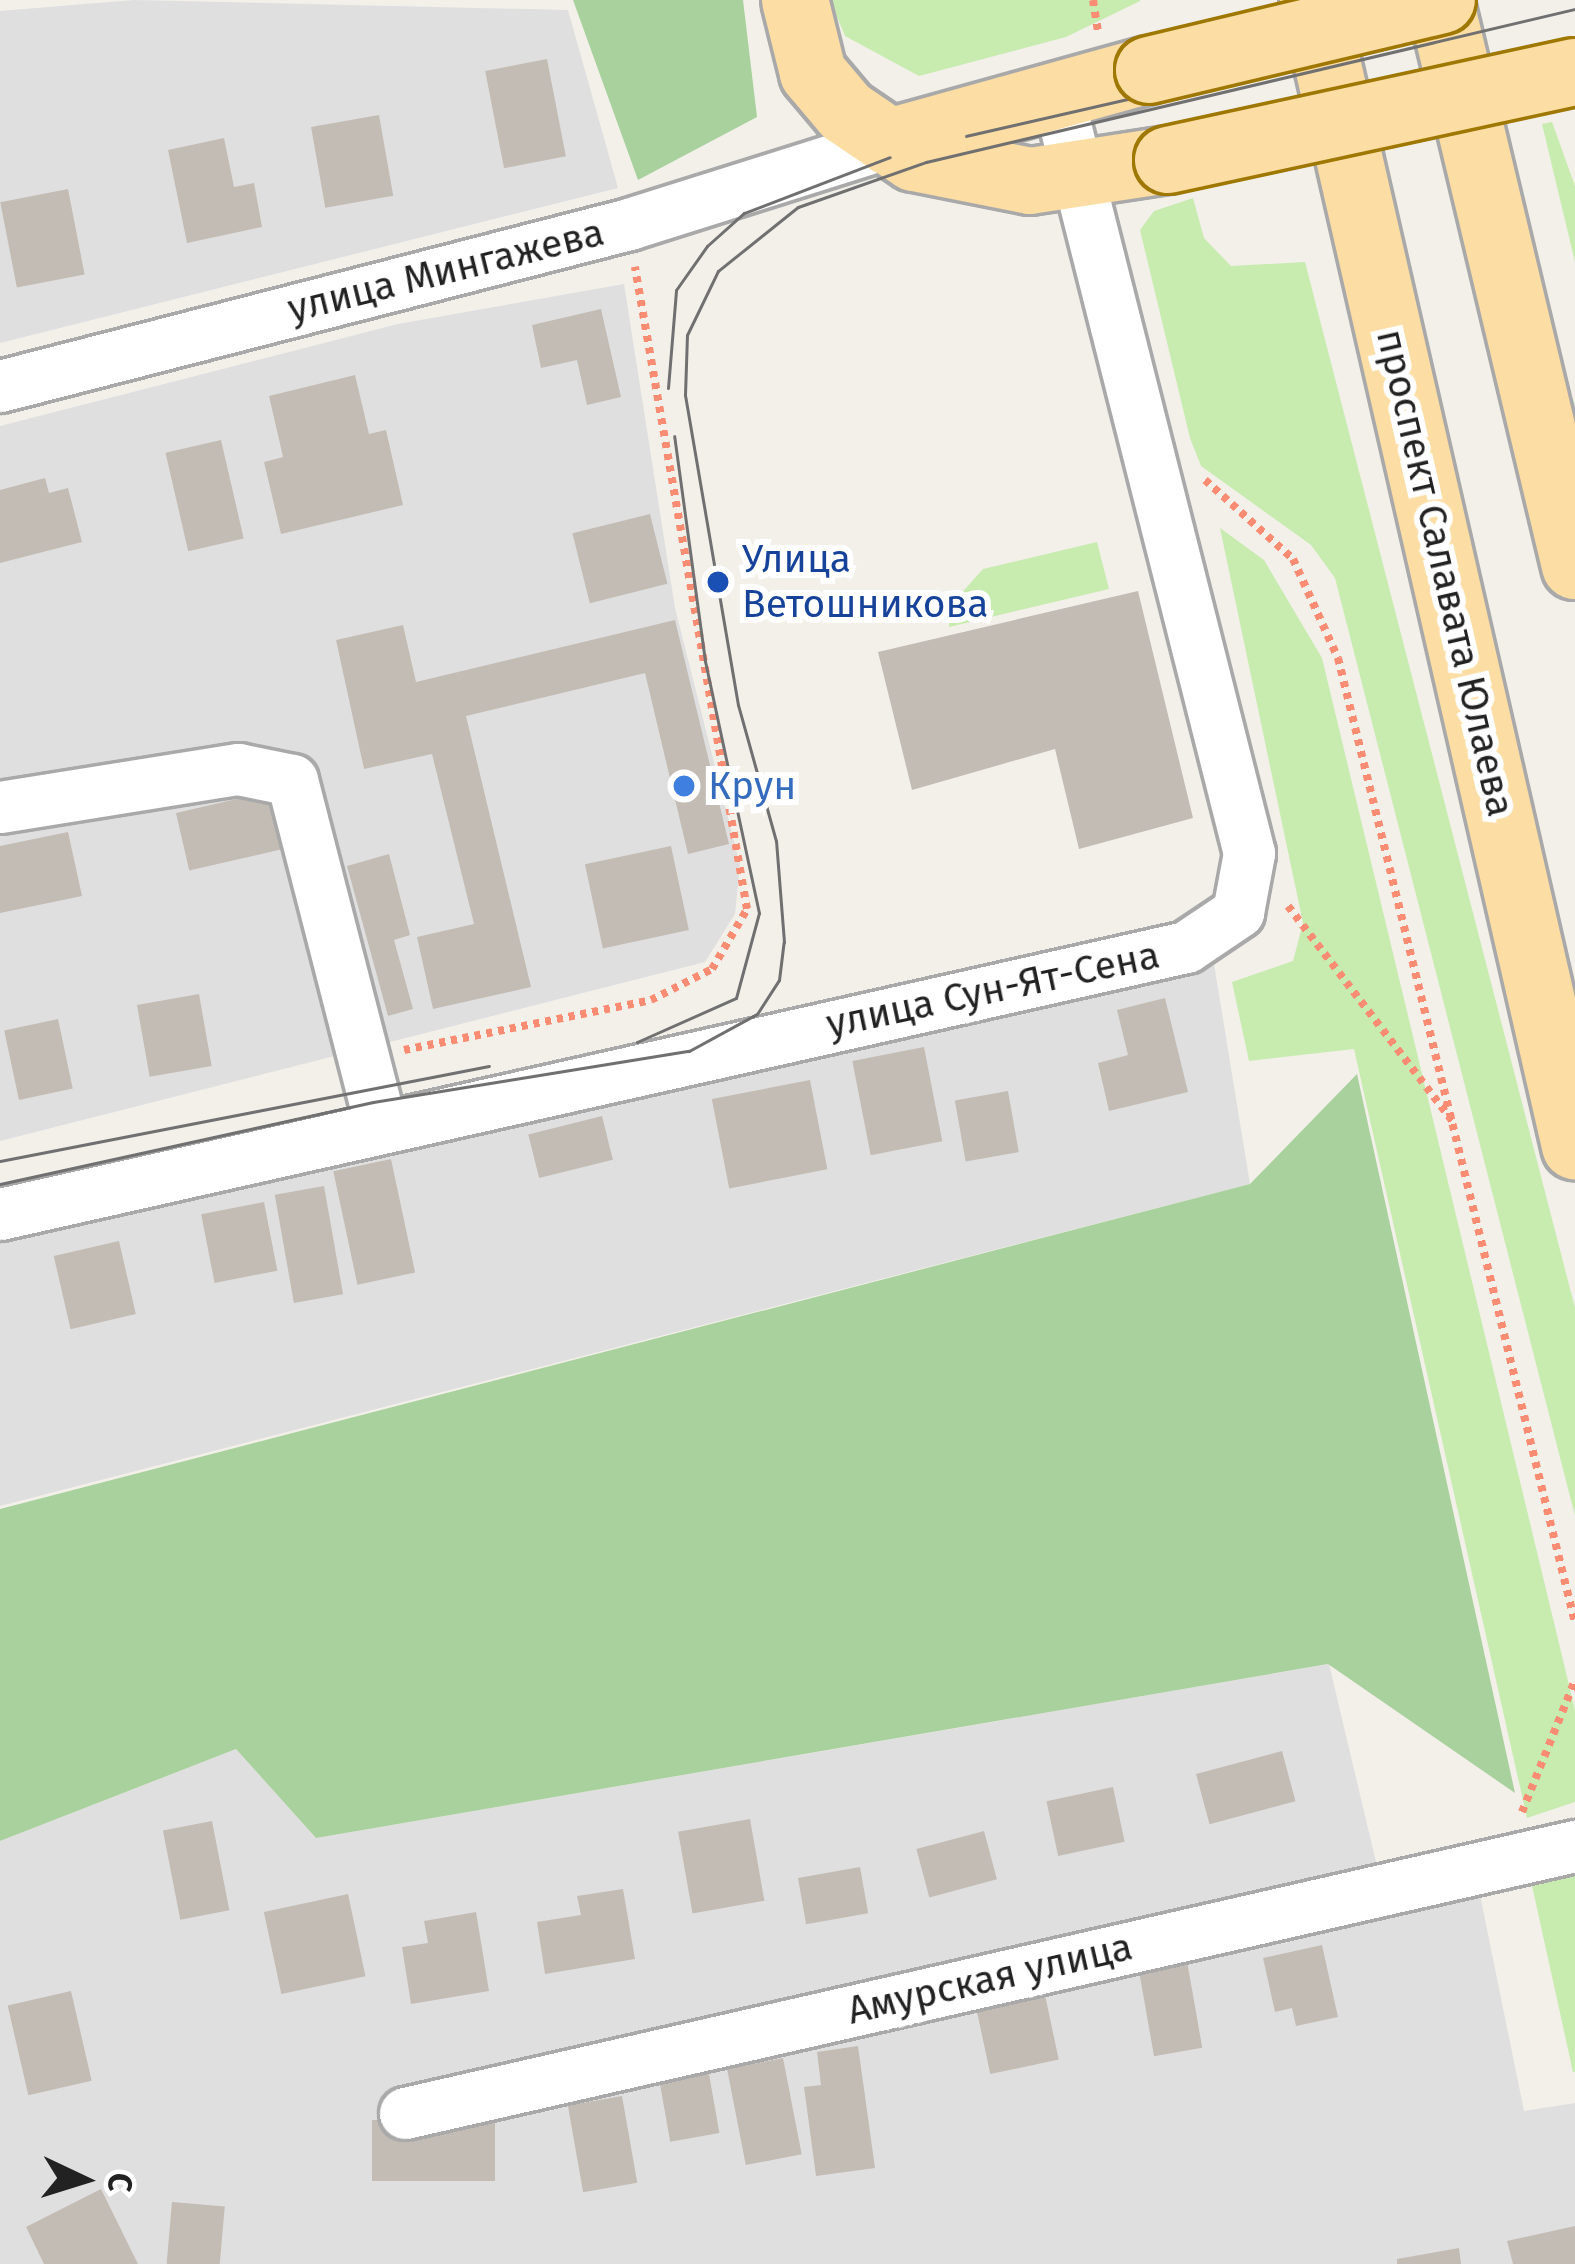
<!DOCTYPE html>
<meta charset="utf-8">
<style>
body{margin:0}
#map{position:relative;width:1575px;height:2264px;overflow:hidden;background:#f2f0e9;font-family:"Fira Sans",sans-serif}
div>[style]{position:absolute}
.residential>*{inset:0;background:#e0dfdf}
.grass>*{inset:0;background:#c8ebb0}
.forest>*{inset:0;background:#a9d19e}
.building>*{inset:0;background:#c3bcb5;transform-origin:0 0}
.path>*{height:8px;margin-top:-4px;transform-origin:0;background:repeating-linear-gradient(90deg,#f98c73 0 6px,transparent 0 12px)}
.roads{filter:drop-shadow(3px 0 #a9a9a9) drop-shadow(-3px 0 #a9a9a9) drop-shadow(0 3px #a9a9a9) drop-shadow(0 -3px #a9a9a9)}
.minor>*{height:51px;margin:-25.5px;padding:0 25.5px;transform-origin:25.5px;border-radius:25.5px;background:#fff}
.major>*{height:66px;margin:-33px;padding:0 33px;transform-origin:33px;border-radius:33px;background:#fcdda4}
.tram>*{height:3px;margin:-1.5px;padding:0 1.5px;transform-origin:1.5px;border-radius:1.5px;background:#707070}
.bridges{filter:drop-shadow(3px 0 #9f7801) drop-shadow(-3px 0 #9f7801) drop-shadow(0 3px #9f7801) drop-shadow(0 -3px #9f7801)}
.major-bridge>*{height:66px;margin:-33px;padding:0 33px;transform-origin:33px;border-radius:33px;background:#fcdda4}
.dots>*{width:33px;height:33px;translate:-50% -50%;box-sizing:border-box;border:6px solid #fff;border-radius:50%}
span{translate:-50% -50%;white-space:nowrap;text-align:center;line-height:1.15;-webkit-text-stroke:12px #fff;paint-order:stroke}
.street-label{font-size:39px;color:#222}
.transit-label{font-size:39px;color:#164399}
.left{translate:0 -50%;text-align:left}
.shop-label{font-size:39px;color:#366cbe}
.north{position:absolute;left:24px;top:2120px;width:120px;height:120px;-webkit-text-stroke:9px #fff;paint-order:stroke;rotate:94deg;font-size:33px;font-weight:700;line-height:48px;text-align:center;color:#222}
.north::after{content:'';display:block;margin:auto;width:42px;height:54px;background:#222;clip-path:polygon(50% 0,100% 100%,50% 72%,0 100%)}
</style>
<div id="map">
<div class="residential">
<i style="clip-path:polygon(134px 0,568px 10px,618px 188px,0 343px,0 11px)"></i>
<i style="clip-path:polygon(624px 284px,675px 608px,740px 865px,735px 914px,705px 962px,0 1141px,0 426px,398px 324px)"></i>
<i style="clip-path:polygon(1214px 964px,1250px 1184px,0 1506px,0 1242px)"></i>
<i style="clip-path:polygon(1329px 1664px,1376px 1862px,1378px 1916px,1479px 1890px,1524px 2111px,1575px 2103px,1575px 2264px,0 2264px,0 1841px,236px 1749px,316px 1838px)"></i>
</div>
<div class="grass">
<i style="clip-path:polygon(830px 0,1140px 0,1140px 1px,1066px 37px,919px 76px,845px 36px)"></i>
<i style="clip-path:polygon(1552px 122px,1575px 186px,1575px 262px,1542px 124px)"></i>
<i style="clip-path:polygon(1193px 198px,1204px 238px,1231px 266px,1305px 262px,1575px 1308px,1575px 1516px,1335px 578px,1311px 545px,1201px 466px,1190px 438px,1140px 230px,1154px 211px)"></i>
<i style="clip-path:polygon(1220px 528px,1264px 560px,1322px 658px,1575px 1710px,1575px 1802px,1527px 1818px,1354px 1049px,1249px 1061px,1232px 982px,1293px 961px,1303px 923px)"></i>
<i style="clip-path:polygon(1097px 542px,1109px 589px,949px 627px,949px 607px,983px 569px)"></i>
<i style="clip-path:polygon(1575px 1860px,1575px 2072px,1573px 2072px,1529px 1872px)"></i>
</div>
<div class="forest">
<i style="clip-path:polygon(573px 0,743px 0,757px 117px,638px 180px)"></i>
<i style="clip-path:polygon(1357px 1074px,1515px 1793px,1328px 1664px,316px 1838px,236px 1749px,0 1841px,0 1509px,1250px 1184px)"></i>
</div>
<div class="building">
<i style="left:547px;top:59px;width:99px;height:63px;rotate:79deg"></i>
<i style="left:379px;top:115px;width:82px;height:69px;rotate:80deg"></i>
<i style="clip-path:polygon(224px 138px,234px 187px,254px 183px,262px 227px,187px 243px,168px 150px)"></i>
<i style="left:68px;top:189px;width:87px;height:69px;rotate:79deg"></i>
<i style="clip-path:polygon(601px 309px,621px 397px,587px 405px,577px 360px,541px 368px,532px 325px)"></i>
<i style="clip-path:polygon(355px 375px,369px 434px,386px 430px,403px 505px,281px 534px,264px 462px,283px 457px,269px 396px)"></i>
<i style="left:221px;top:440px;width:101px;height:57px;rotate:77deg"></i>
<i style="clip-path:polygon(45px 478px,49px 493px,68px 488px,82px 542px,0 563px,0 490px)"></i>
<i style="left:650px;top:514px;width:72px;height:80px;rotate:76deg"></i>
<i style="clip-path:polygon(1138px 591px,1193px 818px,1079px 849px,1055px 749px,912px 790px,878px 652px)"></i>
<i style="clip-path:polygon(675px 620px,729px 844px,688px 854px,645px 673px,466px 716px,531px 987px,433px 1009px,417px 937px,474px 924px,432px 754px,364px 769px,336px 640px,403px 625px,416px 682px)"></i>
<i style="left:289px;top:787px;width:59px;height:116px;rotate:77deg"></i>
<i style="clip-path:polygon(68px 832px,82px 896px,0 913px,0 846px)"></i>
<i style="left:671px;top:846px;width:86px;height:88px;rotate:78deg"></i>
<i style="clip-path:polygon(389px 854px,410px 935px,394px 940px,413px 1009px,388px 1016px,347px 866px)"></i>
<i style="left:199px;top:994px;width:73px;height:63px;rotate:80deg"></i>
<i style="clip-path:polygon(1165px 998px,1188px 1092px,1109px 1111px,1098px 1063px,1128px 1055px,1117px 1010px)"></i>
<i style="left:58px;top:1019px;width:71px;height:55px;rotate:78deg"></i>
<i style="left:924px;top:1047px;width:96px;height:73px;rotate:79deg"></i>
<i style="left:810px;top:1080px;width:91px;height:100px;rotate:79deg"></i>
<i style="left:1008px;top:1091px;width:62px;height:54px;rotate:80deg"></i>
<i style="left:602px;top:1116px;width:45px;height:76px;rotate:76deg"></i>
<i style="left:391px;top:1159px;width:116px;height:59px;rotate:78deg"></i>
<i style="left:324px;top:1186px;width:110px;height:50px;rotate:80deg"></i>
<i style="left:264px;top:1202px;width:70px;height:64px;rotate:79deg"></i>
<i style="left:119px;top:1241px;width:75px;height:67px;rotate:77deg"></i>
<i style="left:1282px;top:1751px;width:52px;height:89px;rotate:75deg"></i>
<i style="left:1113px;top:1787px;width:56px;height:68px;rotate:78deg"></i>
<i style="left:750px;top:1819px;width:83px;height:73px;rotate:80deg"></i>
<i style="left:212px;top:1821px;width:91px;height:50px;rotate:79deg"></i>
<i style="left:984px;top:1831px;width:50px;height:70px;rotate:75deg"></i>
<i style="left:860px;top:1867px;width:47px;height:63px;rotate:80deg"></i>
<i style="clip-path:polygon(623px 1889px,635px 1959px,545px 1974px,537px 1922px,581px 1915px,577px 1896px)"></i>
<i style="left:348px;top:1894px;width:84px;height:86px;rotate:78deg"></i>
<i style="clip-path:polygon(476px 1912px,489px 1991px,411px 2004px,402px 1947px,428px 1943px,424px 1921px)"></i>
<i style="clip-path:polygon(1322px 1945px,1338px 2017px,1296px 2026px,1292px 2008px,1275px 2012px,1263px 1958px)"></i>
<i style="left:1187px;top:1961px;width:88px;height:49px;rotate:80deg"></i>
<i style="left:71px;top:1991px;width:92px;height:65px;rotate:77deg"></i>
<i style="left:1045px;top:1995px;width:66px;height:70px;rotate:78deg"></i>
<i style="clip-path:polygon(858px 2046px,875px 2168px,816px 2176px,804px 2087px,821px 2085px,817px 2052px)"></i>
<i style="left:783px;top:2058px;width:98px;height:57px;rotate:79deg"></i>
<i style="left:709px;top:2074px;width:60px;height:50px;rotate:80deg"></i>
<i style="left:622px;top:2096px;width:88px;height:55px;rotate:80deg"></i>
<i style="left:372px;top:2120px;width:123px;height:61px"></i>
<i style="clip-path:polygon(101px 2189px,138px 2264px,44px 2264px,26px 2227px)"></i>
<i style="left:172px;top:2202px;width:53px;height:62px;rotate:5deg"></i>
<i style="clip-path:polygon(1575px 2226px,1575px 2264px,1513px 2264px,1507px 2241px)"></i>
<i style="clip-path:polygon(1459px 2248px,1461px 2264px,1397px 2264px,1397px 2259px)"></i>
</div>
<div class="path">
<i style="left:1093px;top:0;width:33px;rotate:81deg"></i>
<i style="left:1205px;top:480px;width:118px;rotate:41.9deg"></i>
<i style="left:1293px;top:559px;width:109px;rotate:65.6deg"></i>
<i style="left:1338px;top:658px;width:994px;rotate:76.2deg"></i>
<i style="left:1288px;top:906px;width:273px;rotate:52.6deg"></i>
<i style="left:404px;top:1050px;width:252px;rotate:-11.4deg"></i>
<i style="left:651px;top:1000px;width:68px;rotate:-26.9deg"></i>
<i style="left:712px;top:969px;width:69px;rotate:-59.7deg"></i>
<i style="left:747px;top:909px;width:652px;rotate:-99.9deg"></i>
<i style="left:1522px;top:1812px;width:142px;rotate:-68.1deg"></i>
</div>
<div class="roads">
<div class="minor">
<i style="left:0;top:386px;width:650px;rotate:-14.44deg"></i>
<i style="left:629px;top:224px;width:273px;rotate:-17.5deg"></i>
<i style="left:0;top:807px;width:241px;rotate:-9.1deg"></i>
<i style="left:238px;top:769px;width:55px;rotate:11.5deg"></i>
<i style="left:292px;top:780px;width:354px;rotate:75.6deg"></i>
<i style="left:0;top:1214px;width:1216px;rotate:-12.69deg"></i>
<i style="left:1186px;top:947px;width:63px;rotate:-33.9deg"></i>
<i style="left:1238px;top:912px;width:60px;rotate:-79.4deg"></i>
<i style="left:1249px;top:853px;width:784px;rotate:-104.18deg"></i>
<i style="left:405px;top:2113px;width:1200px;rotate:-12.86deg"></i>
</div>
<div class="major">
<i style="left:795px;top:0;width:75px;rotate:76.1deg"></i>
<i style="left:813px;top:73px;width:51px;rotate:49.8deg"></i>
<i style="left:846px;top:112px;width:82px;rotate:34.1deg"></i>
<i style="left:914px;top:158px;width:118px;rotate:11.2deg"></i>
<i style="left:1030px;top:181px;width:140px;rotate:-8.7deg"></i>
<i style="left:1313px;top:0;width:1176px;rotate:77.12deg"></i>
<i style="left:1440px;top:0;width:582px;rotate:76.58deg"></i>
<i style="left:889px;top:142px;width:270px;rotate:-15.5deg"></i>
</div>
</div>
<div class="tram">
<i style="left:966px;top:136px;width:300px;rotate:-12.9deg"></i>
<i style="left:668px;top:388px;width:98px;rotate:-85.3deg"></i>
<i style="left:676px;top:290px;width:54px;rotate:-54.8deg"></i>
<i style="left:707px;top:246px;width:50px;rotate:-41.7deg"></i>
<i style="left:744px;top:213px;width:156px;rotate:-21deg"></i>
<i style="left:637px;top:1042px;width:108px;rotate:-24deg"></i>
<i style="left:736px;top:998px;width:88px;rotate:-74.9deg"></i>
<i style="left:759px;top:913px;width:258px;rotate:-102.1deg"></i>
<i style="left:705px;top:661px;width:227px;rotate:-97.8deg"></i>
<i style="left:0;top:1161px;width:498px;rotate:-11deg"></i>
<i style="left:0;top:1184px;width:382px;rotate:-12.4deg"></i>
<i style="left:373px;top:1102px;width:320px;rotate:-9.2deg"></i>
<i style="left:689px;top:1051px;width:77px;rotate:-28.6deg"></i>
<i style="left:757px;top:1014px;width:40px;rotate:-57.1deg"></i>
<i style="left:779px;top:980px;width:38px;rotate:-83deg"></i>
<i style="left:784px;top:942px;width:101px;rotate:-94.5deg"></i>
<i style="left:776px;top:841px;width:141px;rotate:-105.6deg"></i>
<i style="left:738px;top:705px;width:314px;rotate:-99.7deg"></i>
<i style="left:685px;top:395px;width:60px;rotate:-88.1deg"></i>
<i style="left:687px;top:335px;width:71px;rotate:-64.2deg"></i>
<i style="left:718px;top:271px;width:102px;rotate:-38.7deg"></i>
<i style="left:798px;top:207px;width:136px;rotate:-19.4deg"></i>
<i style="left:926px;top:162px;width:667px;rotate:-13.27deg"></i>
</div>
<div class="bridges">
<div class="major-bridge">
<i style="left:1149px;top:70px;width:301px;rotate:-13.4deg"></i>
<i style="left:1168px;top:160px;width:416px;rotate:-12.2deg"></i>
</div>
</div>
<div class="dots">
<i style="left:718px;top:582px;background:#1a4fb4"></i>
<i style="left:684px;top:786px;background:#3f7fe0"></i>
</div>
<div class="street-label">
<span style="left:446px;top:271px;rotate:-14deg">улица Мингажева</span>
<span style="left:1445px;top:573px;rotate:77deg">проспект Салавата Юлаева</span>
<span style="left:993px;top:990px;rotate:-12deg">улица Сун-Ят-Сена</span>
<span style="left:990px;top:1979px;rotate:-13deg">Амурская улица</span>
</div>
<div class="transit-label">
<span class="left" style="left:742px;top:582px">Улица<br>Ветошникова</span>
</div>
<div class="shop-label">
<span class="left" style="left:708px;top:786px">Крун</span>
</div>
<div class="north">С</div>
</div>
